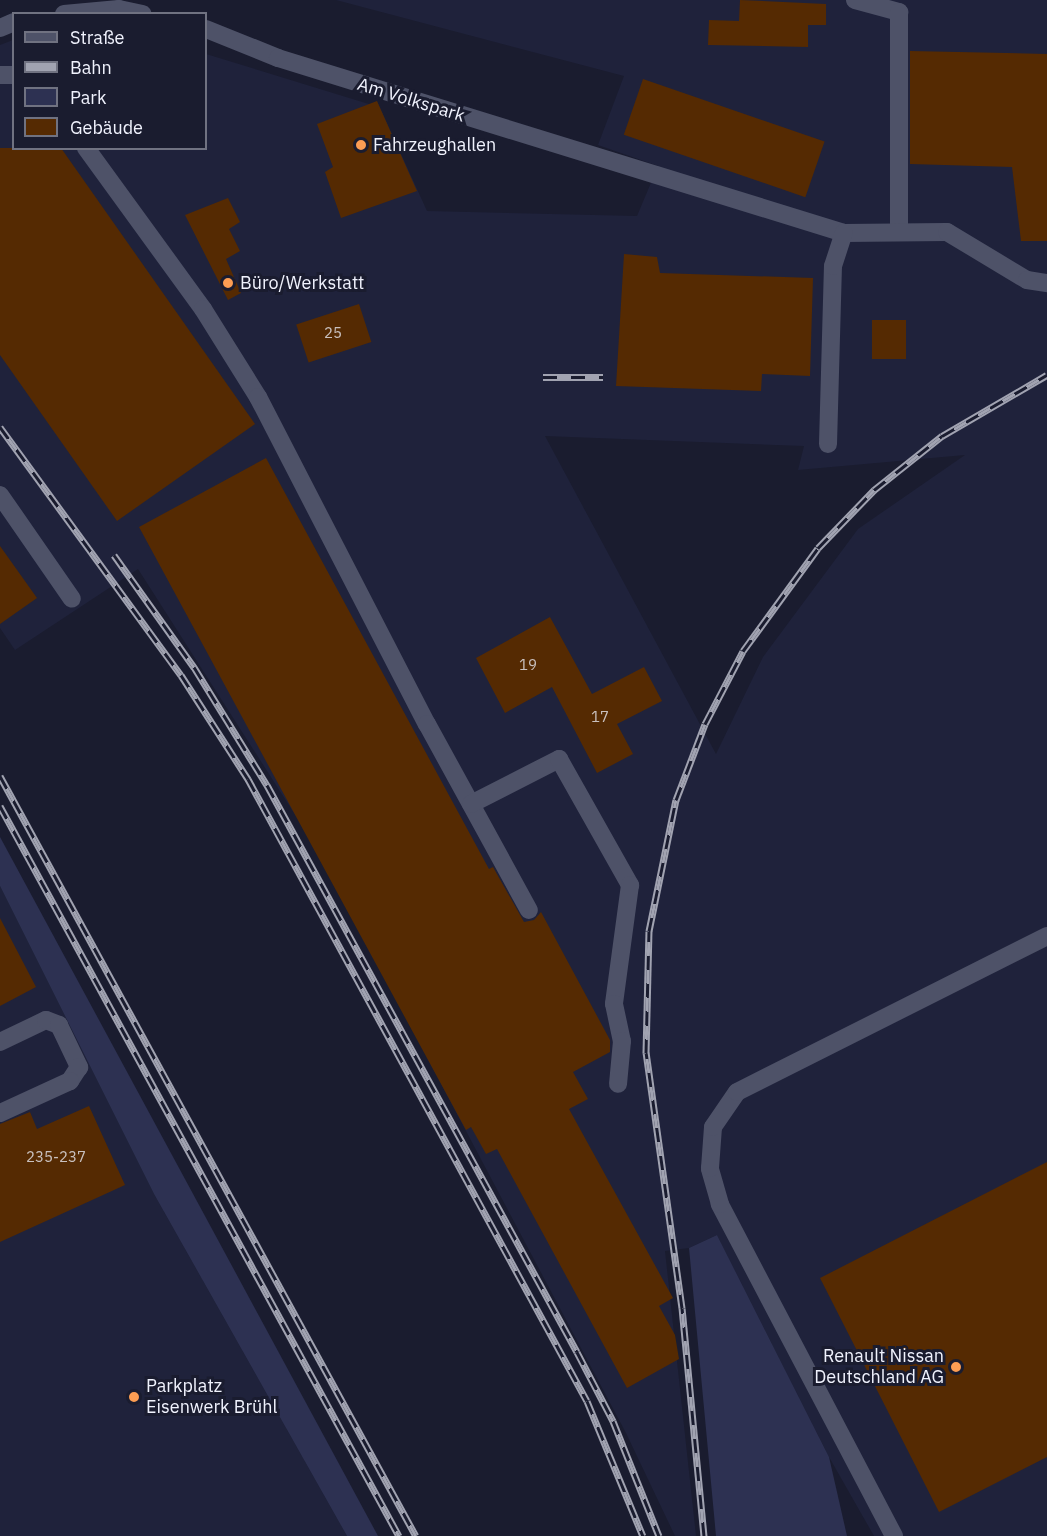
<!DOCTYPE html>
<meta charset="utf-8">
<style>
body{margin:0}
#map{position:relative;width:1047px;height:1536px;overflow:hidden;background:#1a1c2f;font-family:"IBM Plex Sans",sans-serif}
div>[style]{position:absolute}
.built>*{inset:0;background:#1f223b}
.green>*{inset:0;background:#2d3152}
.building>*{inset:0;background:#552a02;transform-origin:0 0}
.minor>*{height:18px;margin:-9px;padding:0 9px;transform-origin:9px;border-radius:9px;background:#4e5268}
.rail>*{height:7px;margin-top:-3.5px;transform-origin:0;background:repeating-linear-gradient(90deg,#1a1c2f 0 14px,#a1a3b1 0 28px);box-sizing:border-box;border-block:2px solid #a1a3b1}
.dots>*{width:16px;height:16px;translate:-50% -50%;box-sizing:border-box;border:3px solid #1a1c2f;border-radius:50%}
span{translate:-50% -50%;white-space:nowrap;text-align:center;line-height:1.15;-webkit-text-stroke:6px #1a1c2f;paint-order:stroke}
.number-label{font-size:15px;color:#c9c0be}
.number-label span{-webkit-text-stroke-width:0}
.street-label{font-size:18px;color:#f0f2fd}
.poi-label{font-size:18px;color:#f0f2fd}
.left{translate:0 -50%;text-align:left}
.right{translate:-100% -50%;text-align:right}
.legend{position:absolute;left:12px;top:12px;width:195px;height:138px;box-sizing:border-box;background:#1a1c2f;border:2px solid #707281;margin:0;padding:8px 10px;list-style:none;font-size:18px;color:#f0f2fd}
.legend li{display:flex;align-items:center;gap:12px;height:30px}
.legend b{width:30px;border:2px solid #707281}
</style>
<div id="map">
<div class="built">
<i style="clip-path:polygon(evenodd,336px 0,1047px 0,1047px 1536px,874px 1536px,829px 1457px,717px 1235px,689px 1248px,665px 1251px,696px 1536px,675px 1536px,626px 1433px,315px 846px,138px 569px,15px 650px,0 628px,0 45px,13px 40px,14px 148px,206px 148px,206px 54px,372px 105px,377px 101px,427px 211px,637px 216px,658px 166px,598px 145px,624px 76px,336px 0,545px 436px,804px 446px,798px 470px,965px 455px,858px 529px,763px 657px,716px 754px,545px 436px)"></i>
<i style="clip-path:polygon(0 886px,154px 1194px,347px 1536px,0 1536px)"></i>
</div>
<div class="green">
<i style="clip-path:polygon(0 837px,378px 1536px,347px 1536px,154px 1194px,0 886px)"></i>
<i style="clip-path:polygon(717px 1235px,829px 1457px,847px 1536px,716px 1536px,689px 1248px)"></i>
</div>
<div class="building">
<i style="clip-path:polygon(740px 0,826px 4px,826px 25px,808px 25px,808px 47px,708px 45px,709px 20px,739px 21px)"></i>
<i style="clip-path:polygon(910px 51px,1047px 54px,1047px 241px,1021px 241px,1012px 167px,910px 164px)"></i>
<i style="left:643px;top:79px;width:192px;height:59px;rotate:19deg"></i>
<i style="clip-path:polygon(377px 101px,417px 191px,341px 218px,325px 172px,333px 167px,317px 124px)"></i>
<i style="clip-path:polygon(0 148px,61px 148px,255px 424px,117px 521px,0 355px)"></i>
<i style="clip-path:polygon(228px 198px,240px 222px,229px 229px,240px 251px,226px 259px,241px 293px,228px 300px,185px 215px)"></i>
<i style="clip-path:polygon(624px 254px,657px 257px,660px 273px,813px 278px,810px 376px,762px 374px,761px 391px,616px 386px)"></i>
<i style="left:359px;top:304px;width:40px;height:66px;rotate:72deg"></i>
<i style="left:872px;top:320px;width:34px;height:39px"></i>
<i style="clip-path:polygon(266px 458px,489px 869px,493px 867px,524px 922px,534px 920px,541px 912px,610px 1040px,610px 1052px,573px 1072px,588px 1099px,569px 1109px,673px 1298px,659px 1306px,675px 1335px,679px 1359px,627px 1388px,497px 1149px,486px 1154px,471px 1127px,466px 1130px,139px 527px)"></i>
<i style="clip-path:polygon(0 546px,37px 598px,0 624px)"></i>
<i style="clip-path:polygon(550px 617px,592px 694px,644px 667px,662px 701px,617px 724px,633px 754px,597px 773px,552px 687px,505px 713px,476px 658px)"></i>
<i style="clip-path:polygon(0 918px,36px 987px,0 1006px)"></i>
<i style="clip-path:polygon(89px 1106px,125px 1185px,0 1242px,0 1124px,30px 1112px,37px 1129px)"></i>
<i style="clip-path:polygon(1047px 1162px,1047px 1457px,939px 1512px,820px 1278px)"></i>
</div>
<div class="minor">
<i style="left:855px;top:0;width:46px;rotate:15.3deg"></i>
<i style="left:899px;top:12px;width:219px;rotate:90deg"></i>
<i style="left:64px;top:14px;width:55px;rotate:-5.2deg"></i>
<i style="left:119px;top:9px;width:24px;rotate:12deg"></i>
<i style="left:0;top:28px;width:15px;rotate:-23deg"></i>
<i style="left:206px;top:29px;width:78px;rotate:21.9deg"></i>
<i style="left:278px;top:58px;width:592px;rotate:17.18deg"></i>
<i style="left:844px;top:233px;width:103px;rotate:-0.6deg"></i>
<i style="left:947px;top:232px;width:93px;rotate:31deg"></i>
<i style="left:1027px;top:280px;width:20px;rotate:9deg"></i>
<i style="left:0;top:75px;width:14px"></i>
<i style="left:86px;top:148px;width:199px;rotate:54deg"></i>
<i style="left:203px;top:309px;width:104px;rotate:58deg"></i>
<i style="left:258px;top:397px;width:368px;rotate:62.7deg"></i>
<i style="left:427px;top:724px;width:212px;rotate:61.3deg"></i>
<i style="left:828px;top:444px;width:178px;rotate:-88.4deg"></i>
<i style="left:833px;top:266px;width:35px;rotate:-72deg"></i>
<i style="left:0;top:495px;width:126px;rotate:55.3deg"></i>
<i style="left:471px;top:804px;width:99px;rotate:-27.1deg"></i>
<i style="left:559px;top:759px;width:145px;rotate:60.6deg"></i>
<i style="left:630px;top:885px;width:120px;rotate:97.7deg"></i>
<i style="left:614px;top:1004px;width:38px;rotate:78deg"></i>
<i style="left:622px;top:1041px;width:43px;rotate:95.3deg"></i>
<i style="left:0;top:1042px;width:51px;rotate:-25.6deg"></i>
<i style="left:46px;top:1020px;width:14px;rotate:21deg"></i>
<i style="left:59px;top:1025px;width:47px;rotate:64.5deg"></i>
<i style="left:79px;top:1067px;width:17px;rotate:123deg"></i>
<i style="left:70px;top:1081px;width:77px;rotate:155.4deg"></i>
<i style="left:894px;top:1536px;width:375px;rotate:-117.7deg"></i>
<i style="left:720px;top:1204px;width:37px;rotate:-106deg"></i>
<i style="left:710px;top:1168px;width:41px;rotate:-85.8deg"></i>
<i style="left:713px;top:1127px;width:42px;rotate:-55.6deg"></i>
<i style="left:737px;top:1092px;width:347px;rotate:-26.7deg"></i>
</div>
<div class="rail">
<i style="left:543px;top:377px;width:60px"></i>
<i style="left:0;top:427px;width:307px;rotate:53.9deg"></i>
<i style="left:181px;top:675px;width:124px;rotate:57.2deg"></i>
<i style="left:248px;top:779px;width:708px;rotate:61.41deg"></i>
<i style="left:587px;top:1401px;width:146px;rotate:67.5deg"></i>
<i style="left:114px;top:555px;width:138px;rotate:54.5deg"></i>
<i style="left:194px;top:667px;width:139px;rotate:58.3deg"></i>
<i style="left:267px;top:785px;width:646px;rotate:61.33deg"></i>
<i style="left:577px;top:1352px;width:78px;rotate:62.4deg"></i>
<i style="left:613px;top:1421px;width:124px;rotate:68.2deg"></i>
<i style="left:0;top:776px;width:866px;rotate:61.31deg"></i>
<i style="left:0;top:806px;width:832px;rotate:61.34deg"></i>
<i style="left:704px;top:1536px;width:229px;rotate:-95.5deg"></i>
<i style="left:682px;top:1308px;width:258px;rotate:-98deg"></i>
<i style="left:646px;top:1053px;width:122px;rotate:-88.6deg"></i>
<i style="left:649px;top:931px;width:134px;rotate:-78.4deg"></i>
<i style="left:676px;top:800px;width:81px;rotate:-69.1deg"></i>
<i style="left:705px;top:724px;width:82px;rotate:-62.5deg"></i>
<i style="left:743px;top:651px;width:127px;rotate:-53.9deg"></i>
<i style="left:818px;top:548px;width:81px;rotate:-46deg"></i>
<i style="left:874px;top:490px;width:87px;rotate:-38.5deg"></i>
<i style="left:942px;top:436px;width:121px;rotate:-30.2deg"></i>
</div>
<div class="dots">
<i style="left:361px;top:145px;background:#fc9d53"></i>
<i style="left:228px;top:283px;background:#fc9d53"></i>
<i style="left:956px;top:1367px;background:#fc9d53"></i>
<i style="left:134px;top:1397px;background:#fc9d53"></i>
</div>
<div class="number-label">
<span style="left:333px;top:333px">25</span>
<span style="left:528px;top:665px">19</span>
<span style="left:600px;top:717px">17</span>
<span style="left:56px;top:1157px">235-237</span>
</div>
<div class="street-label">
<span style="left:411px;top:100px;rotate:17deg">Am Volkspark</span>
</div>
<div class="poi-label">
<span class="left" style="left:373px;top:145px">Fahrzeughallen</span>
<span class="left" style="left:240px;top:283px">Büro/Werkstatt</span>
<span class="right" style="left:944px;top:1367px">Renault Nissan<br>Deutschland AG</span>
<span class="left" style="left:146px;top:1397px">Parkplatz<br>Eisenwerk Brühl</span>
</div>
<ul class="legend">
<li><b style="height:8px;background:#4e5268"></b>Straße</li>
<li><b style="height:8px;background:#a1a3b1"></b>Bahn</li>
<li><b style="height:16px;background:#2d3152"></b>Park</li>
<li><b style="height:16px;background:#552a02"></b>Gebäude</li>
</ul>
</div>
